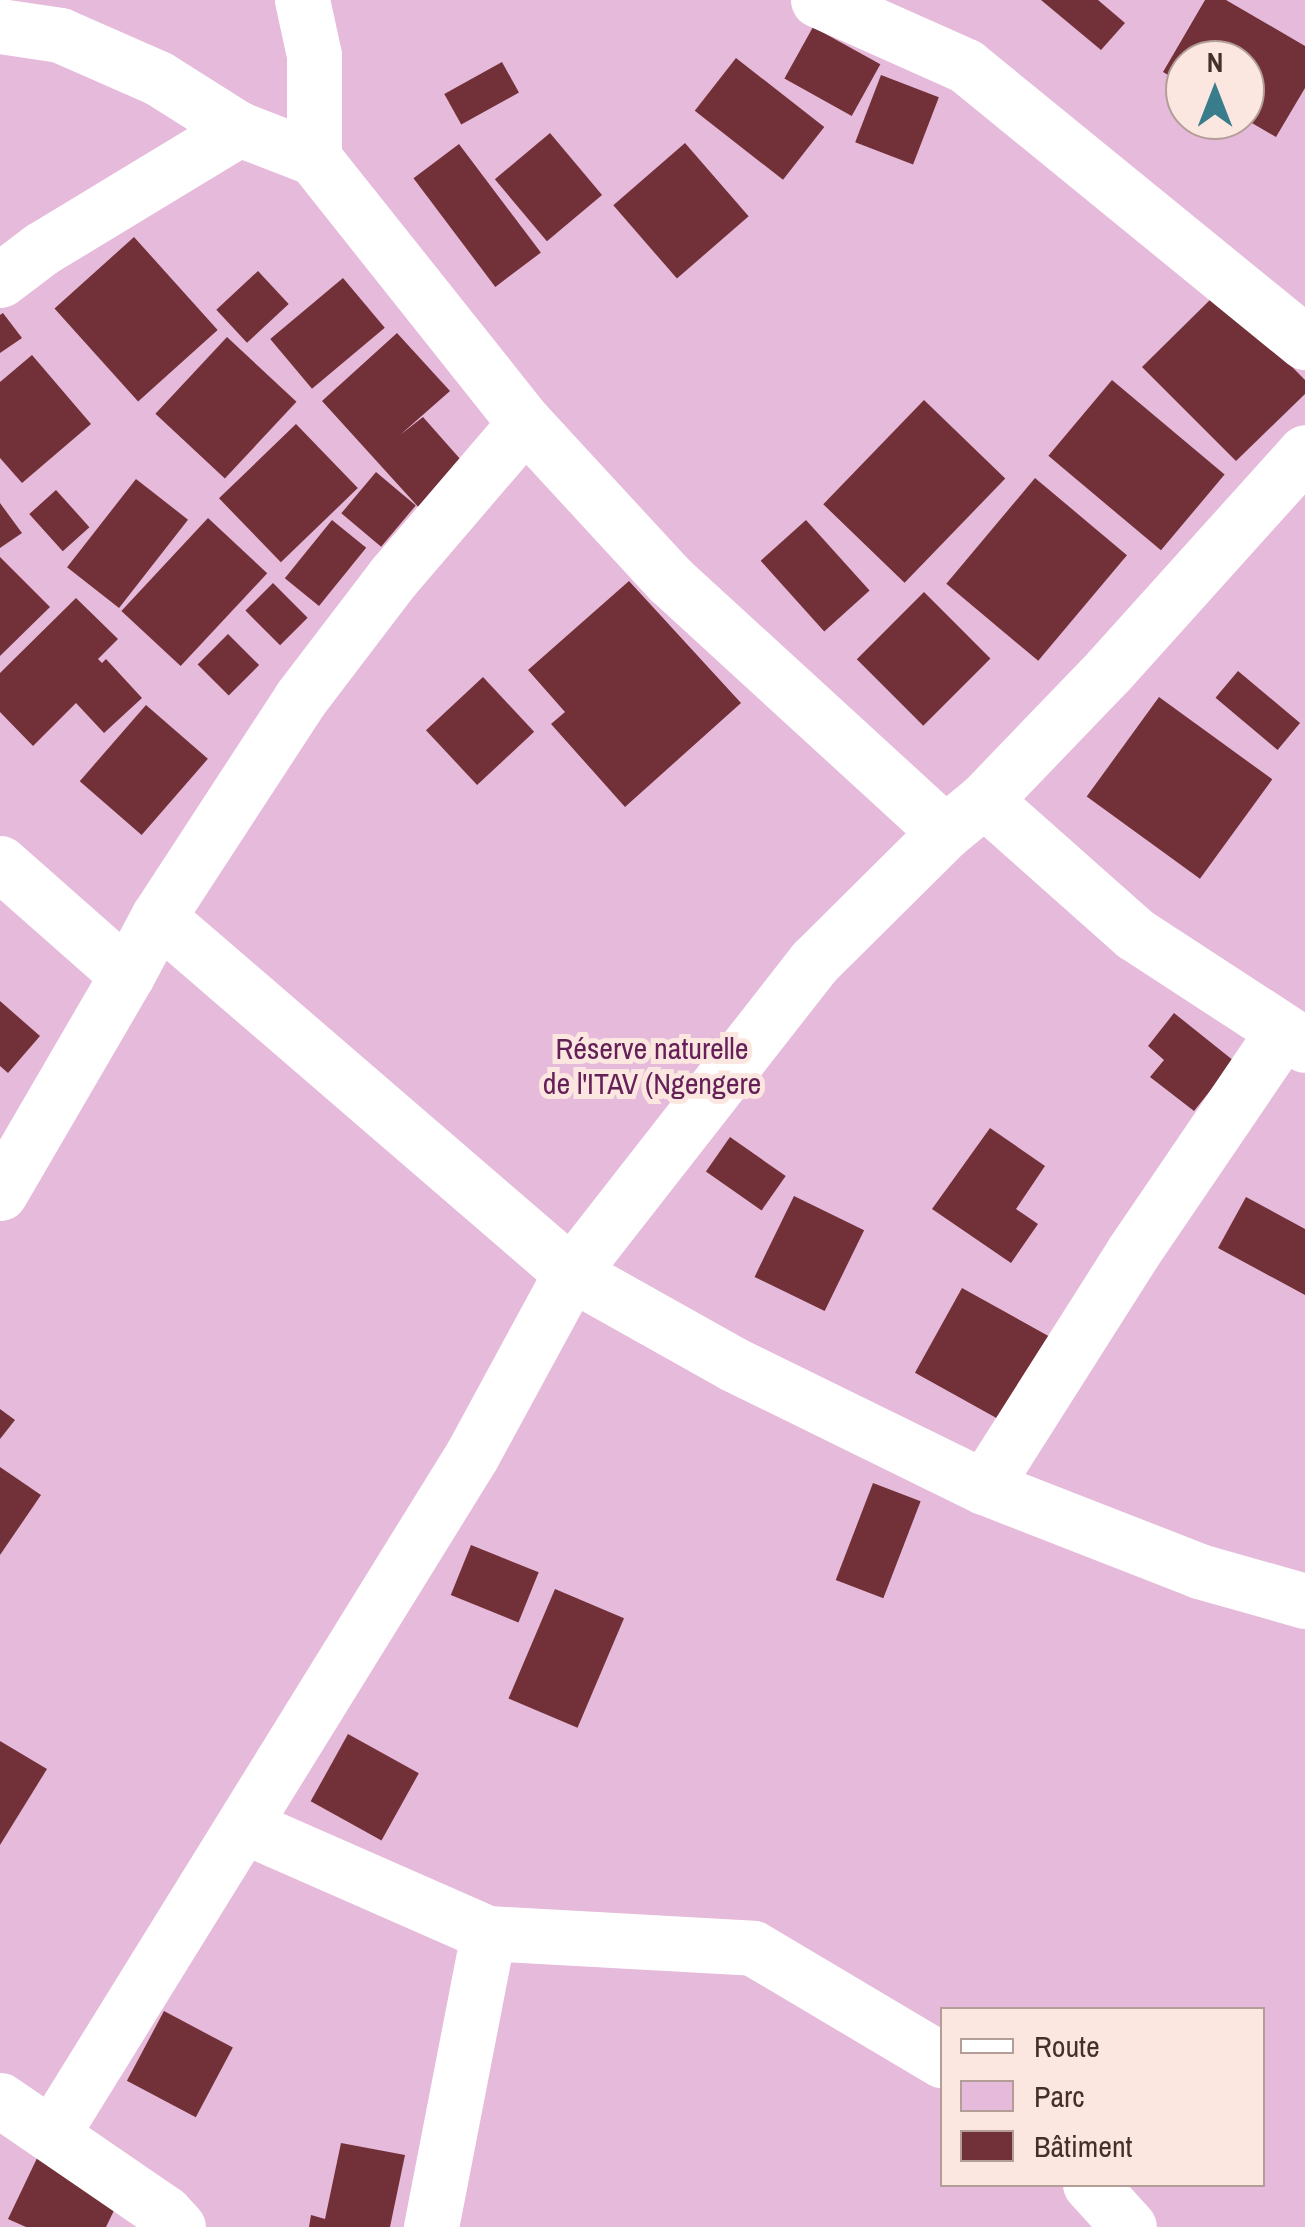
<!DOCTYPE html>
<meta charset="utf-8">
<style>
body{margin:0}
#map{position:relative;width:1305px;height:2227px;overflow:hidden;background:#fbe6e0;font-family:"Archivo Narrow",sans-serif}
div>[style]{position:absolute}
.green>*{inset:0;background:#e6bada}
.building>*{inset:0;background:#723138;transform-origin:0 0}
.street>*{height:55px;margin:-27.5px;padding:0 27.5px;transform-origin:27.5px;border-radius:27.5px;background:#fff}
span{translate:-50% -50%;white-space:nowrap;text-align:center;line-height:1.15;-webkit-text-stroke:10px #fbe6e0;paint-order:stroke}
.park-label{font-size:30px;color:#652058}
.legend{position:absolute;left:940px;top:2007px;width:325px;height:180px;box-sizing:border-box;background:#fbe6e0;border:2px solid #b29d97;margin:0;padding:12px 18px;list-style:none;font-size:30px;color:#44302a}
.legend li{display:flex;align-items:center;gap:20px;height:50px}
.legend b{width:50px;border:2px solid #b29d97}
.north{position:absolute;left:1165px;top:40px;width:100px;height:100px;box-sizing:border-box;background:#fbe6e0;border:2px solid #b29d97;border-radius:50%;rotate:0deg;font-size:28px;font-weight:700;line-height:40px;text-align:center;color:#44302a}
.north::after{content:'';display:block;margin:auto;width:35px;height:45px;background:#397c8c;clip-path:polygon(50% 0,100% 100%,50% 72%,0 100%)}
</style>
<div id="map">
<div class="green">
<i style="clip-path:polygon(evenodd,0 0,1305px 0,1305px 2227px,0 2227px,0 0,1185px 60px,1245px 60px,1245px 120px,1185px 120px,1185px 60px,0 0,942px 2010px,1262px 2010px,1262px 2184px,942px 2184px,942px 2010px)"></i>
</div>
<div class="building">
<i style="clip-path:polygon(1041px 0,1098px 0,1125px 23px,1101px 50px)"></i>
<i style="clip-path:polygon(1205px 0,1226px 0,1305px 46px,1305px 88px,1276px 137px,1245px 119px,1245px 60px,1185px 60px,1185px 85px,1163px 72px)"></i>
<i style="left:813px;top:27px;width:77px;height:59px;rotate:29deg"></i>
<i style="left:736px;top:58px;width:112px;height:67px;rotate:38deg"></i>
<i style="left:502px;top:62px;width:35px;height:66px;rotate:61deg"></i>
<i style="left:881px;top:75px;width:62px;height:72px;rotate:21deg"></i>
<i style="left:550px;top:133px;width:81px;height:72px;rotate:50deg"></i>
<i style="left:685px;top:143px;width:97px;height:95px;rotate:49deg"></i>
<i style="left:459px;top:144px;width:136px;height:57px;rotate:53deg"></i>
<i style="left:134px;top:237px;width:125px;height:107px;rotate:48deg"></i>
<i style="left:258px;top:271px;width:45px;height:57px;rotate:47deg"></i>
<i style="left:343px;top:278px;width:65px;height:95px;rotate:50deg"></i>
<i style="clip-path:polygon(1218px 292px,1305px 380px,1305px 394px,1236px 461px,1142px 367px)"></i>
<i style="clip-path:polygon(3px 313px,22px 338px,0 353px,0 315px)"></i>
<i style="clip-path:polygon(397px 333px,450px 391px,400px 435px,423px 417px,469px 469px,421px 510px,322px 401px)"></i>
<i style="left:227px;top:337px;width:95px;height:105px;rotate:43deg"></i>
<i style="clip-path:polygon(32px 355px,91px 424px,22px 483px,0 458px,0 382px)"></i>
<i style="left:1112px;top:380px;width:147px;height:99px;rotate:40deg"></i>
<i style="left:924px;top:400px;width:113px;height:145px;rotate:44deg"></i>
<i style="left:296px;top:424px;width:89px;height:107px;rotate:46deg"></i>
<i style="left:376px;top:472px;width:52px;height:54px;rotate:40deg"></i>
<i style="left:1035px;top:478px;width:120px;height:138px;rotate:40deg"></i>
<i style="left:136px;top:479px;width:66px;height:112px;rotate:38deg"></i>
<i style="left:56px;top:490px;width:50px;height:36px;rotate:48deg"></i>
<i style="clip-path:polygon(0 503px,22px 533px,0 548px)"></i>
<i style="left:208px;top:518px;width:81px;height:127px;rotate:43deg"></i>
<i style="left:332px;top:520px;width:44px;height:75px;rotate:39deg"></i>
<i style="left:806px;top:520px;width:95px;height:61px;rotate:48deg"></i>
<i style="clip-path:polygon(0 557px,50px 607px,0 656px)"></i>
<i style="clip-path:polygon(629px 581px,741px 703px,625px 807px,551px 724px,565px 712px,528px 670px)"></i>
<i style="left:273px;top:583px;width:49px;height:39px;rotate:45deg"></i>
<i style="left:924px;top:592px;width:94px;height:95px;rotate:45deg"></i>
<i style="clip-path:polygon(76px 598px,118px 639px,98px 659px,102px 663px,106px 659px,142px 698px,104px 733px,76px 703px,33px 746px,0 712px,0 673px)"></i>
<i style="left:228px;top:634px;width:44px;height:43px;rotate:45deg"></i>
<i style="left:1238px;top:671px;width:81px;height:35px;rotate:40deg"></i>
<i style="left:483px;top:677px;width:75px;height:78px;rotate:47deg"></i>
<i style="left:1159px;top:697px;width:140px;height:123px;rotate:36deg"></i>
<i style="left:146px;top:705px;width:82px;height:101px;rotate:41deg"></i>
<i style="clip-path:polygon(0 1001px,40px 1036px,8px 1073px,0 1066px)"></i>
<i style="clip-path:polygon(1174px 1013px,1234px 1061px,1194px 1111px,1150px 1077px,1164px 1060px,1148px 1046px)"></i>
<i style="clip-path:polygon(990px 1128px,1045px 1166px,1016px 1209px,1038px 1224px,1011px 1263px,932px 1209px)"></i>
<i style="left:730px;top:1137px;width:68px;height:42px;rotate:35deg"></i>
<i style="left:794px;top:1196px;width:78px;height:90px;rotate:26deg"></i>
<i style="clip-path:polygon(1246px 1197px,1305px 1229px,1305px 1295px,1218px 1248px)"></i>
<i style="left:962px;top:1288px;width:105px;height:97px;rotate:29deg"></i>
<i style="clip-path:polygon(0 1409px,15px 1420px,0 1439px)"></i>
<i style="clip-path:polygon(0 1467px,41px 1495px,0 1555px)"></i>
<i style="left:873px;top:1483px;width:51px;height:104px;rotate:21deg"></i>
<i style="left:471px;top:1545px;width:73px;height:54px;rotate:22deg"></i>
<i style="left:555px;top:1589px;width:75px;height:119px;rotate:23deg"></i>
<i style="left:348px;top:1734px;width:81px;height:77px;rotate:29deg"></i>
<i style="clip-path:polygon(0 1741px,47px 1769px,0 1845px)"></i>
<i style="left:164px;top:2011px;width:78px;height:79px;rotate:28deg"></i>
<i style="clip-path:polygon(341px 2143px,405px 2155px,390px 2227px,309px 2227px,311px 2215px,325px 2219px)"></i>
<i style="clip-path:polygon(39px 2154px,122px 2194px,106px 2227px,26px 2227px,8px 2219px)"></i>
</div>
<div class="street">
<i style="left:302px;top:0;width:56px;rotate:77.7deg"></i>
<i style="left:314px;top:55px;width:103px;rotate:90deg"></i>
<i style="left:314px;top:158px;width:339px;rotate:51.5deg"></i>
<i style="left:525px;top:423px;width:214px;rotate:47.3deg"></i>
<i style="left:670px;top:580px;width:373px;rotate:42.5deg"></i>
<i style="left:818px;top:0;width:162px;rotate:24deg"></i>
<i style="left:966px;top:66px;width:437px;rotate:39.2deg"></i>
<i style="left:0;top:26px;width:61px;rotate:8.5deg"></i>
<i style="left:60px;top:35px;width:107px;rotate:23.7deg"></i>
<i style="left:158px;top:78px;width:96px;rotate:32.2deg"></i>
<i style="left:239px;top:129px;width:80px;rotate:21.1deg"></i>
<i style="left:0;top:280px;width:51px;rotate:-37.1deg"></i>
<i style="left:41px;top:249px;width:232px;rotate:-31.2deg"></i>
<i style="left:984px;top:800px;width:202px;rotate:41.6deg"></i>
<i style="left:1135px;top:934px;width:203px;rotate:33.1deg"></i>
<i style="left:0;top:863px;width:169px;rotate:41.4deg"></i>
<i style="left:127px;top:975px;width:66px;rotate:-61.9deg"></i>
<i style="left:158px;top:917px;width:260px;rotate:-56.9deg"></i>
<i style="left:300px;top:699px;width:153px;rotate:-52.7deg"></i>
<i style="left:393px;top:577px;width:203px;rotate:-49.4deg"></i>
<i style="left:158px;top:917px;width:545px;rotate:40.76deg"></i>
<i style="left:571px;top:1273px;width:186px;rotate:29.3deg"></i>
<i style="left:733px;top:1364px;width:280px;rotate:26.1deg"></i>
<i style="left:984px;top:1487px;width:231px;rotate:21.3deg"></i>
<i style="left:1199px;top:1571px;width:110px;rotate:15.8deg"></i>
<i style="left:0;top:1193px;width:252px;rotate:-59.8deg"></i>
<i style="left:984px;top:1487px;width:278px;rotate:-57.6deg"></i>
<i style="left:1133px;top:1252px;width:263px;rotate:-55.8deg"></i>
<i style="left:246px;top:1827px;width:264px;rotate:23.7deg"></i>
<i style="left:488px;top:1933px;width:265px;rotate:3.2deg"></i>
<i style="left:753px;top:1948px;width:220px;rotate:30.7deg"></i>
<i style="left:0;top:2100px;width:200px;rotate:34.4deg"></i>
<i style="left:165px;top:2213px;width:19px;rotate:47deg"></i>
<i style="left:52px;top:2134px;width:798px;rotate:-58.26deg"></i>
<i style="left:472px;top:1455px;width:207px;rotate:-61.5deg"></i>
<i style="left:571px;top:1273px;width:395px;rotate:-52deg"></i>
<i style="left:814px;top:962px;width:185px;rotate:-44.8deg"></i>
<i style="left:945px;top:832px;width:50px;rotate:-39.4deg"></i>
<i style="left:984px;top:800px;width:180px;rotate:-46.1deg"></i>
<i style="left:1109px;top:670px;width:293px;rotate:-48deg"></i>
<i style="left:1090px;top:2184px;width:58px;rotate:47.8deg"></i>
<i style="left:431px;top:2227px;width:299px;rotate:-79deg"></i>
</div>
<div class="park-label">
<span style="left:652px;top:1065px">Réserve naturelle<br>de l'ITAV (Ngengere</span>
</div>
<ul class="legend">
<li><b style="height:12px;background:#fff"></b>Route</li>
<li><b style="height:28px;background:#e6bada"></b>Parc</li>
<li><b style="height:28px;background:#723138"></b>Bâtiment</li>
</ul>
<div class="north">N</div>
</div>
